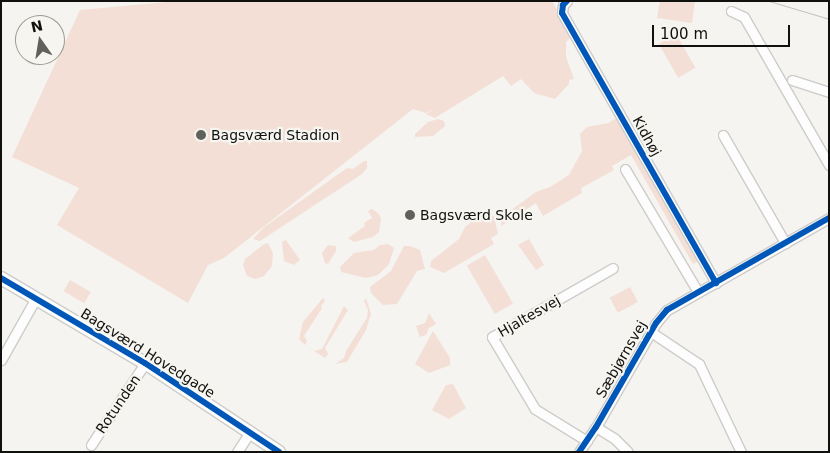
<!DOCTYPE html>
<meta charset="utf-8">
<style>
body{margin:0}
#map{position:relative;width:830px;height:453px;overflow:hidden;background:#f5f4f0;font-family:"DejaVu Sans",sans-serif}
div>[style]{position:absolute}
.green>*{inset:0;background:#f4dfd6;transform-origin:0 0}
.roads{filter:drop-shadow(1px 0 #cdccc9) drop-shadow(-1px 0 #cdccc9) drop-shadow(0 1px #cdccc9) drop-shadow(0 -1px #cdccc9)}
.street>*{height:9px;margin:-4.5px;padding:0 4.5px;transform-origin:4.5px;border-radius:4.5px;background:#fefdfd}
.secondary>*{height:12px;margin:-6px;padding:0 6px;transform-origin:6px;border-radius:6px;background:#fefdfd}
.tram>*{height:1px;margin:-0.5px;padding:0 0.5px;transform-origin:0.5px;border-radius:0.5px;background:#c2c2c0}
.cycleway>*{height:6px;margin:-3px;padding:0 3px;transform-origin:3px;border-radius:3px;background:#0057b8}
.dots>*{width:14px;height:14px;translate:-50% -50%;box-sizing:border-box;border:2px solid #f6f5ef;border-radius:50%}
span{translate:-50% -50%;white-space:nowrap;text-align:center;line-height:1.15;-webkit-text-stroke:4.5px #f6f5ef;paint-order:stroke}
.poi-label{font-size:14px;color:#10100e}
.left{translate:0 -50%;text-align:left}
.street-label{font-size:14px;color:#10100e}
.frame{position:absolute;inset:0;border:2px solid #10100e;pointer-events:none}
.north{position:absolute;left:15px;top:15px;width:50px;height:50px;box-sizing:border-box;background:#f6f5ef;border:1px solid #9a9995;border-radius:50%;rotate:347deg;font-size:14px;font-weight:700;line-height:20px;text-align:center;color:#10100e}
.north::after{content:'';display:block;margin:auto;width:18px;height:22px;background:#60605d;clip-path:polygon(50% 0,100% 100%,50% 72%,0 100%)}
.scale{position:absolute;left:652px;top:25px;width:138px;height:22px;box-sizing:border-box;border:2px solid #10100e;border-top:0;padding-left:6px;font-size:15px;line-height:18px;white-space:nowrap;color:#10100e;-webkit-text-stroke:4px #f6f5ef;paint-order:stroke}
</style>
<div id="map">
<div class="green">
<div style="clip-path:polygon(178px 1px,552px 1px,572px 36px,566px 42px,566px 57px,574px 79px,569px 80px,569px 84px,555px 99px,534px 93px,521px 79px,511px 86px,503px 76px,435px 118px,426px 114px,435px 108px,426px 113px,413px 109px,224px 258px,208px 265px,188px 303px,57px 225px,79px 188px,12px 157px,80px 10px)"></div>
<div style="clip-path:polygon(660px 1px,695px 1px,692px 23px,657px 18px)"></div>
<div style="left:676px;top:34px;width:39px;height:20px;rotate:60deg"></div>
<div style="clip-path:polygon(617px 118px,699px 261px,693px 264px,631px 155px,612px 166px,614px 170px,581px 188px,582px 193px,543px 216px,536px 203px,501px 226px,502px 217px,536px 192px,550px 187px,569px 175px,582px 151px,580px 134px,587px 127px,608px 123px)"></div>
<div style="clip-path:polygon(438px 119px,444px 121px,445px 126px,433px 136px,415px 137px,415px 134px,428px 122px)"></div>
<div style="clip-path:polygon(364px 161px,367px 161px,367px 168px,362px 174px,260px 241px,253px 239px,263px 228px,347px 168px,353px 169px)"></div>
<div style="clip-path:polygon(372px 209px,379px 214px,381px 219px,379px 232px,373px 237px,354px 242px,348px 238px,365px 226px,364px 223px,372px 218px,368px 211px)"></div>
<div style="clip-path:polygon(482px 214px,494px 216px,498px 234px,491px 238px,494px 244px,444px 273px,430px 267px,431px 261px,459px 239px,465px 227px)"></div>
<div style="clip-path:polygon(529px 239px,544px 265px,536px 270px,518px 245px)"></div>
<div style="clip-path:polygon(286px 240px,300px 260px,294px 265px,284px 261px,282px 242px)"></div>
<div style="clip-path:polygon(268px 243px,273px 253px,272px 266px,264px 276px,255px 279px,247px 276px,243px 265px,245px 259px,264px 244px)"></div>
<div style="clip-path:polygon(388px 244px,394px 248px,389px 264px,378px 275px,366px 278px,341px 272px,340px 267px,354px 253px,374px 250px,380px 245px)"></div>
<div style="clip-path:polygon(328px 245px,336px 246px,336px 251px,328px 264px,325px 263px,322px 253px)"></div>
<div style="clip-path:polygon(404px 246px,410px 246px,420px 250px,425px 269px,417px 271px,397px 304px,383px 305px,371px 293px,370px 287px,391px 271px)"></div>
<div style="left:485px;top:255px;width:56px;height:21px;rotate:60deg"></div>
<div style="left:70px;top:280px;width:24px;height:13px;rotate:30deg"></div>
<div style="left:630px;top:287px;width:17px;height:23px;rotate:62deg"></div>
<div style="clip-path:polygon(323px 298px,325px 301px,321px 306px,322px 308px,304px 336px,307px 341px,305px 345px,299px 339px,303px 322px)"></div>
<div style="clip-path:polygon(366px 298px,371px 314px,366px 330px,347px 362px,335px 364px,344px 358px,346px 351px,367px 318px,368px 310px,364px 301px)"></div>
<div style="clip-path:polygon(344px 306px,348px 310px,325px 348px,328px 354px,325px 358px,314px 351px,322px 349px)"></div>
<div style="clip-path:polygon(429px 313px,436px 324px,429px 328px,426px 335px,420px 337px,416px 326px,425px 323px)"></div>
<div style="clip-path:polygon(433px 331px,450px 358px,450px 365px,429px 373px,415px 364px)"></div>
<div style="clip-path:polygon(453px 384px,466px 408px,449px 419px,432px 410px,446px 385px)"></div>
</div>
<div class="roads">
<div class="street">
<div style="left:567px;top:1px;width:6px;rotate:135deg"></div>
<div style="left:563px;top:5px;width:8px;rotate:97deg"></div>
<div style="left:562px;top:13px;width:311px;rotate:60.3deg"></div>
<div style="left:731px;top:11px;width:14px;rotate:25deg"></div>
<div style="left:744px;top:17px;width:171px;rotate:60.1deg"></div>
<div style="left:792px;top:80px;width:39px;rotate:18deg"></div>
<div style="left:723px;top:135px;width:125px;rotate:60.1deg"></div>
<div style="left:625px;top:169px;width:143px;rotate:59.3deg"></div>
<div style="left:651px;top:332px;width:58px;rotate:33.7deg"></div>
<div style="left:699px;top:364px;width:98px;rotate:64.5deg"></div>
<div style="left:1px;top:360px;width:71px;rotate:-60.6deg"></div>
<div style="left:596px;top:427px;width:22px;rotate:32deg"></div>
<div style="left:615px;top:439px;width:18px;rotate:45deg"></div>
<div style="left:587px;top:441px;width:61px;rotate:-148.4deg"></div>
<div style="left:535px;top:409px;width:84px;rotate:-120.8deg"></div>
<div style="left:492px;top:337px;width:139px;rotate:-29.7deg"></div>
<div style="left:91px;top:445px;width:98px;rotate:-56.6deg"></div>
<div style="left:237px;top:452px;width:24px;rotate:-57deg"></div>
<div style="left:579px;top:452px;width:30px;rotate:-56deg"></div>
<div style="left:596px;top:427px;width:120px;rotate:-60deg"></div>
<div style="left:656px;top:323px;width:17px;rotate:-50deg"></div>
<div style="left:667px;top:310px;width:186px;rotate:-29.6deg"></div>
</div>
<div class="secondary">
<div style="left:1px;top:278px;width:167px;rotate:30.6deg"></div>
<div style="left:145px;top:363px;width:161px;rotate:33.6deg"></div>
</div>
</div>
<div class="tram">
<div style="left:769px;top:1px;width:63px;rotate:16.7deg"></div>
</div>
<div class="cycleway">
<div style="left:567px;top:1px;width:6px;rotate:135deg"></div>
<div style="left:563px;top:5px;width:8px;rotate:97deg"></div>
<div style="left:562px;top:13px;width:311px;rotate:60.3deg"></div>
<div style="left:1px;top:278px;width:167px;rotate:30.6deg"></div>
<div style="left:145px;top:363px;width:161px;rotate:33.6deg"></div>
<div style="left:579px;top:452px;width:30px;rotate:-56deg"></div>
<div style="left:596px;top:427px;width:120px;rotate:-60deg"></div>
<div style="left:656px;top:323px;width:17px;rotate:-50deg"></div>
<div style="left:667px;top:310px;width:186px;rotate:-29.6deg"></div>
</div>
<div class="dots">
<div style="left:201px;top:135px;background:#60605d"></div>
<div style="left:410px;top:215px;background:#60605d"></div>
</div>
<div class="poi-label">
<span class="left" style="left:211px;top:135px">Bagsværd Stadion</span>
<span class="left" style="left:420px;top:215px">Bagsværd Skole</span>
</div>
<div class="street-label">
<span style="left:647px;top:136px;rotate:61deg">Kidhøj</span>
<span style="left:529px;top:316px;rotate:-30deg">Hjaltesvej</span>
<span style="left:148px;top:353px;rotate:32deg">Bagsværd Hovedgade</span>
<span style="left:621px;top:359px;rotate:-60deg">Sæbjørnsvej</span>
<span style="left:118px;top:404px;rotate:-56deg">Rotunden</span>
</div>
<div class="frame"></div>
<div class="north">N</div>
<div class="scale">100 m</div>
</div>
